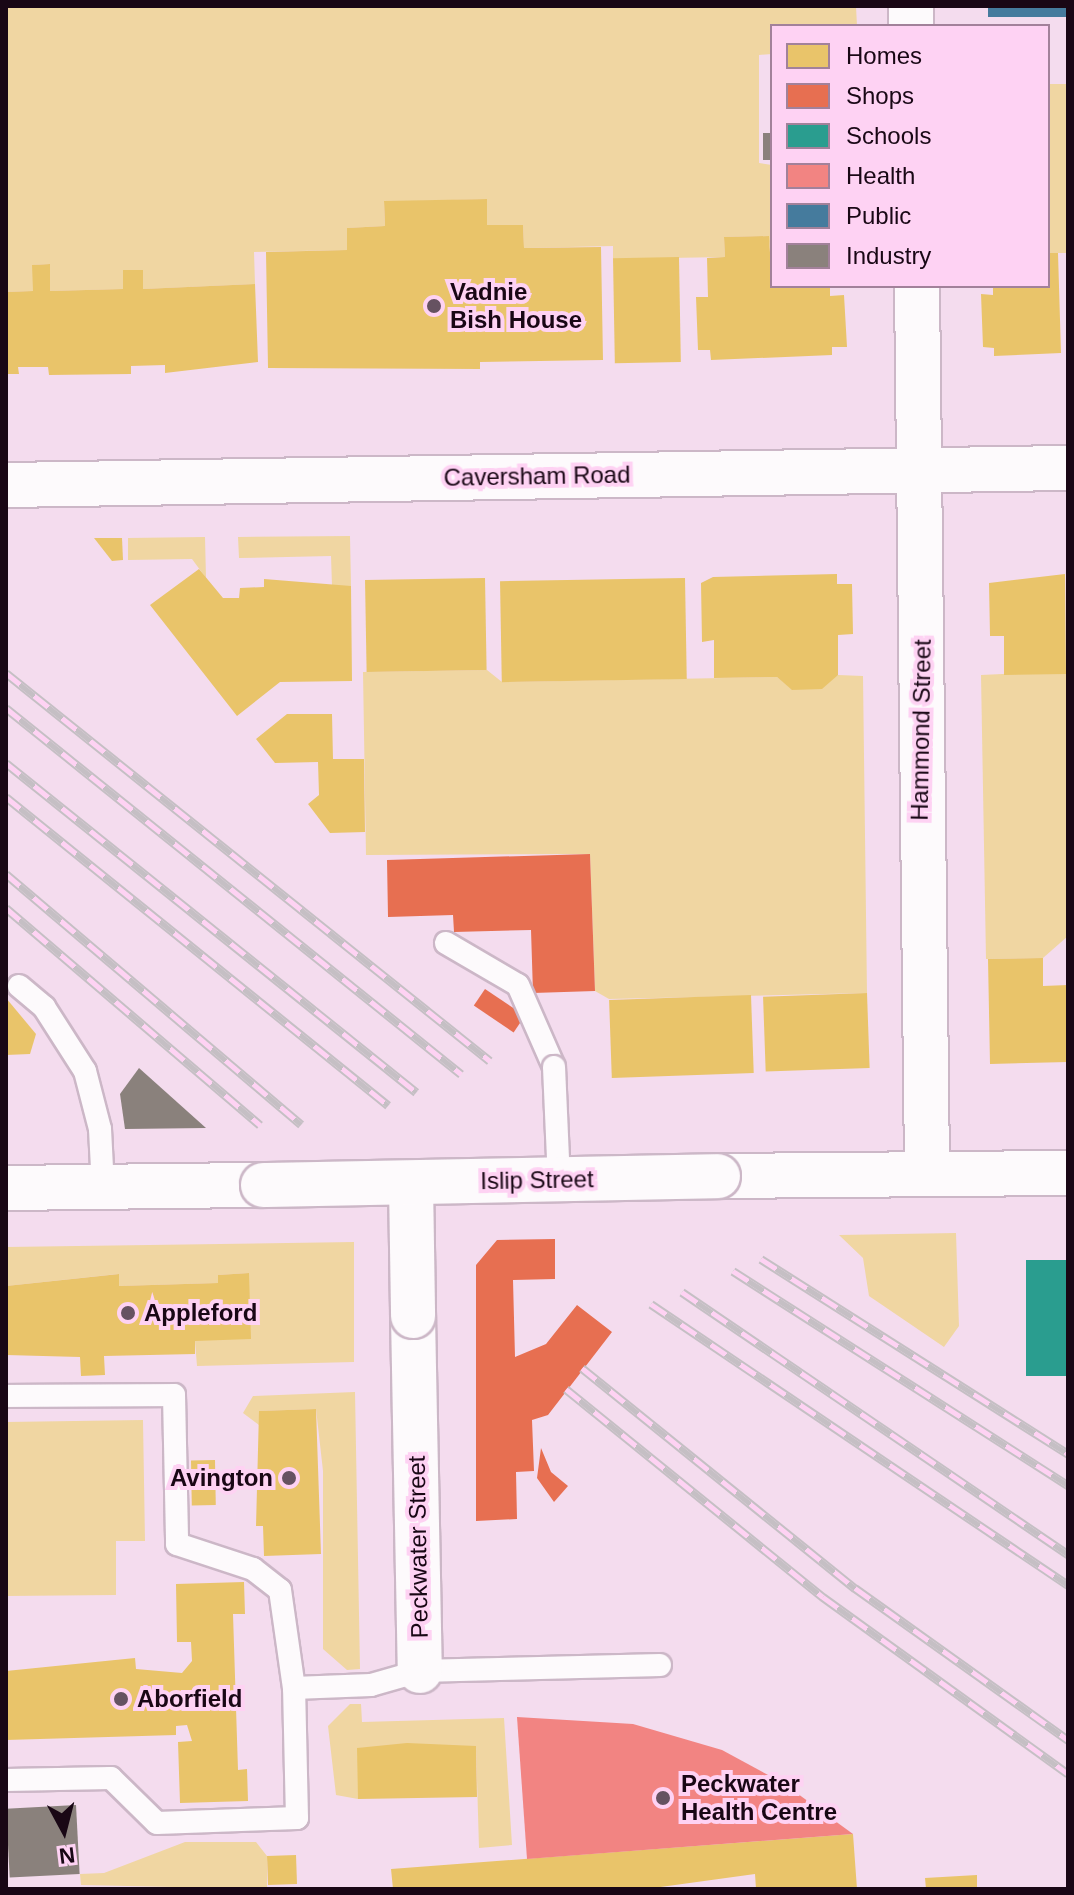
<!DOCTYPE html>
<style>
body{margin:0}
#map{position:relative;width:1074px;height:1895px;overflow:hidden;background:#f4dcee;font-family:Helvetica,sans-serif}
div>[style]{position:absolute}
.green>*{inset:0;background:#f0d6a2;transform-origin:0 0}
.homes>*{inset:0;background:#e9c46a;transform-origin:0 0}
.shops>*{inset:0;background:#e76f51;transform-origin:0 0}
.schools>*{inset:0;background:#2a9d8f;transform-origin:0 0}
.health>*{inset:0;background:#f28482}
.public>*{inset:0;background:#457b9d;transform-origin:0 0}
.industry>*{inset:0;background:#8a817c;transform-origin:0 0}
.roads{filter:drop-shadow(2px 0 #ccb7c7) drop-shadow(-2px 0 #ccb7c7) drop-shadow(0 2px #ccb7c7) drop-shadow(0 -2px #ccb7c7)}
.service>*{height:22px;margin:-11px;padding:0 11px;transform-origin:11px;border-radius:11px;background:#fdfafc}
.minor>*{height:44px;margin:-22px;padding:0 22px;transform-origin:22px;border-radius:22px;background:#fdfafc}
.rail>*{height:9px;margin-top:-4.5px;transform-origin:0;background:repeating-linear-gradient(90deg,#fed2f3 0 18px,#c5bfc4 0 36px);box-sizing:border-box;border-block:2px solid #c5bfc4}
.bridges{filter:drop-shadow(2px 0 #ccb7c7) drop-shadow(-2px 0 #ccb7c7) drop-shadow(0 2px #ccb7c7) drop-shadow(0 -2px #ccb7c7)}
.service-bridge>*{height:22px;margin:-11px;padding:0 11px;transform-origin:11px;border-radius:11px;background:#fdfafc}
.minor-bridge>*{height:44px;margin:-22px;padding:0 22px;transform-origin:22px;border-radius:22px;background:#fdfafc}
.dots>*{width:22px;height:22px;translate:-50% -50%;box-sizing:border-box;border:4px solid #fed2f3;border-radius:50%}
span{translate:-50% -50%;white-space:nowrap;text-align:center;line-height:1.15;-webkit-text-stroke:8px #fed2f3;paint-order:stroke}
.poi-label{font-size:24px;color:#190715;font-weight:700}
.left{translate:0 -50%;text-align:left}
.right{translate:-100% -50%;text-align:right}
.street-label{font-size:24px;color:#190715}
.frame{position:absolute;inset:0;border:8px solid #190715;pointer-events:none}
.legend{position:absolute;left:770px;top:24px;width:280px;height:264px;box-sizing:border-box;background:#fed2f3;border:2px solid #a2819a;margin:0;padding:10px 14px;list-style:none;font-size:24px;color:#190715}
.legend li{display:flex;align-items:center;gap:16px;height:40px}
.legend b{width:40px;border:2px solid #a2819a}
.north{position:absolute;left:24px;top:1791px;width:80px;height:80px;-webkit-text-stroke:6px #fed2f3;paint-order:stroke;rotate:173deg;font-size:22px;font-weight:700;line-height:32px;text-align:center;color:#190715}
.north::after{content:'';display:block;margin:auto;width:28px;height:36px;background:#190715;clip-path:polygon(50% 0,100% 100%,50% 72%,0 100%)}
</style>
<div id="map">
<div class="green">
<div style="clip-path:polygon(6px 6px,856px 6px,857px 26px,772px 26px,772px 54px,759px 55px,759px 163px,772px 165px,772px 258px,768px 236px,724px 237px,725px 257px,613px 259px,613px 246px,524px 248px,523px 225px,487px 225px,486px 199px,384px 202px,385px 226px,347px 228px,347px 250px,254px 252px,255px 284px,143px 289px,143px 270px,124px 270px,123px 289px,50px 291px,49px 264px,33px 265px,33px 291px,6px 292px)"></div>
<div style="left:1048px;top:84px;width:20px;height:169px"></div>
<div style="clip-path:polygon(350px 536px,351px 586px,332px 586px,331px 556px,239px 558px,238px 537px)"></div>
<div style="clip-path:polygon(205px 537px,206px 578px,192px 559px,128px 560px,128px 538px)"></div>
<div style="clip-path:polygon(487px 670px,502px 682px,777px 677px,793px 690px,838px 675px,863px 676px,867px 993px,609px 999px,595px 991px,590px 854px,366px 855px,363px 672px)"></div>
<div style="clip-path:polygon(1068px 671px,1068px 936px,1043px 958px,986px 959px,981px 675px)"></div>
<div style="clip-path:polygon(956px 1233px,959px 1326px,944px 1347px,869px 1296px,863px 1258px,839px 1235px)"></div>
<div style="clip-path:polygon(354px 1242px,354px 1362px,197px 1366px,195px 1341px,249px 1273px,218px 1275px,218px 1283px,119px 1286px,118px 1274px,6px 1286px,6px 1247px)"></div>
<div style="clip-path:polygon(355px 1392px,360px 1669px,347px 1670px,323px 1649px,323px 1471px,316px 1409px,259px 1411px,259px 1425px,243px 1413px,253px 1396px)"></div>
<div style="clip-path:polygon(143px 1420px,145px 1541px,116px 1541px,116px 1595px,6px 1596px,6px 1422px)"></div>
<div style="clip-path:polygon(350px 1704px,361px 1704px,362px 1722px,504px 1718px,512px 1845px,479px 1848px,476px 1746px,358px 1748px,358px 1799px,336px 1795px,328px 1726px)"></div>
<div style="clip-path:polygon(185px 1842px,256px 1842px,267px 1856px,267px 1889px,81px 1885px,80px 1874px,104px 1873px)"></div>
</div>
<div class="homes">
<div style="clip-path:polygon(487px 199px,487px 225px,523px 225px,524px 248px,601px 247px,603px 360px,480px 362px,480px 369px,268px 368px,266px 252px,347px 250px,347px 228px,385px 226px,384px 201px)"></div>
<div style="clip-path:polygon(769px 236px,772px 286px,830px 286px,830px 296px,844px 295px,847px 347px,832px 347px,832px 355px,711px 360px,710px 350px,698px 350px,696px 297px,708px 297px,707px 258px,725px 257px,724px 237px)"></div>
<div style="clip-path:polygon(1048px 253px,1058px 253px,1061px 353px,994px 356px,994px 348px,983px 347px,981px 294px,993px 295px,993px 286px,1048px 286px)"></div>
<div style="left:679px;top:257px;width:105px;height:66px;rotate:89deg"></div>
<div style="clip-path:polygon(50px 264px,50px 291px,123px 289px,123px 270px,143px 270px,143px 289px,255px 284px,258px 362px,165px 373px,165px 365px,131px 366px,131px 374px,49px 375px,48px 367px,18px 367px,19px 374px,6px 374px,6px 292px,33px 291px,32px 265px)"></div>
<div style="clip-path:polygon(94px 538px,122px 538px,123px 560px,112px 561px)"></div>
<div style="clip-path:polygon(199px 569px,223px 598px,239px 598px,240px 588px,264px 587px,264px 579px,351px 586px,352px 681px,280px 682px,237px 716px,150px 605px)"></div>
<div style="clip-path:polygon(837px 574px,837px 584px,852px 584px,853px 634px,838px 635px,838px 675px,822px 689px,792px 690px,777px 677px,714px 678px,714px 640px,702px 642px,701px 583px,713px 577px)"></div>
<div style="clip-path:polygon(1065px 574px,1066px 674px,1004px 675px,1004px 636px,990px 636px,989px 583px)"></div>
<div style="left:485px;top:578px;width:92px;height:120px;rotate:89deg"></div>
<div style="left:685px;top:578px;width:101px;height:185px;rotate:89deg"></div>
<div style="clip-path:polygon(287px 714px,332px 714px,333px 759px,364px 759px,365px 832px,330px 833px,308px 804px,319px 795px,318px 762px,275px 763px,256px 739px)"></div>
<div style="clip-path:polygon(1043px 958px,1043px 986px,1068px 985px,1068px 1062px,990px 1064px,988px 959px)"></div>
<div style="left:867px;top:993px;width:75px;height:104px;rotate:88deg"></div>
<div style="left:751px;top:995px;width:78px;height:142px;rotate:88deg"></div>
<div style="clip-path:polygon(6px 998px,36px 1034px,30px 1054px,6px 1055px)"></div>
<div style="clip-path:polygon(249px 1273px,251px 1339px,195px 1341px,195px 1354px,104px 1356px,105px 1375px,81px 1376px,80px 1357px,6px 1355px,6px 1286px,119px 1274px,119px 1286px,218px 1283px,218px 1275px)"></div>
<div style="clip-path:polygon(316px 1409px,321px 1554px,264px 1556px,263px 1526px,256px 1526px,259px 1411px)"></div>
<div style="left:215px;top:1460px;width:45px;height:24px;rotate:89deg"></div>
<div style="clip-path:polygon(244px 1582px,245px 1614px,233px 1614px,238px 1770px,247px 1769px,248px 1801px,180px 1803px,178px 1742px,192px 1741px,187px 1725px,176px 1726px,176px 1735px,6px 1740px,6px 1671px,135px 1658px,136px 1669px,182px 1673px,192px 1661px,191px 1642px,177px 1642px,176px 1584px)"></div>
<div style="clip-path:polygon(407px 1743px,476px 1746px,477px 1797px,358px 1799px,357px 1748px)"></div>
<div style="clip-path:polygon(853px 1834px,857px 1889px,756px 1889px,755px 1874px,646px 1889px,393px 1889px,391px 1869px)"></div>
<div style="left:296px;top:1855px;width:29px;height:29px;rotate:88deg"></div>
<div style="clip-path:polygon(977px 1875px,977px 1889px,926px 1889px,925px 1878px)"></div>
</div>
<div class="shops">
<div style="clip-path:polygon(590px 854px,595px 991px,533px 993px,531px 930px,454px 932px,453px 915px,388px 917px,387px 860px)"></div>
<div style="left:485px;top:989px;width:48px;height:20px;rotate:34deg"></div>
<div style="clip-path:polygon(555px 1239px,555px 1279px,513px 1280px,515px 1357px,546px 1344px,577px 1305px,612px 1332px,548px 1415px,532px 1420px,534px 1471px,516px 1472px,517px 1519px,476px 1521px,476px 1265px,497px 1240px)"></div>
<div style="clip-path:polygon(541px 1448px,551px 1472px,568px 1486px,554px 1502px,537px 1478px)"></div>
</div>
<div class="schools">
<div style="left:1026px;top:1260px;width:42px;height:116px"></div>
</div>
<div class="health">
<div style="clip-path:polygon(517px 1717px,633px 1724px,722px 1750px,783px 1783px,853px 1834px,527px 1859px)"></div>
</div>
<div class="public">
<div style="left:988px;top:6px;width:80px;height:11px"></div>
</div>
<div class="industry">
<div style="left:763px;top:133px;width:9px;height:27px"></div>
<div style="clip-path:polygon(139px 1068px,206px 1128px,125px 1129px,120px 1094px)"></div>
<div style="left:76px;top:1805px;width:69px;height:70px;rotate:87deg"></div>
</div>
<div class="roads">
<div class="service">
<div style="left:446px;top:943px;width:83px;rotate:30.3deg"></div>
<div style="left:518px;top:985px;width:90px;rotate:66.3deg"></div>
<div style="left:19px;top:986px;width:33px;rotate:40deg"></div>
<div style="left:44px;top:1007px;width:76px;rotate:57.4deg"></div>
<div style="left:85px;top:1071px;width:60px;rotate:75.5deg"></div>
<div style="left:100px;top:1129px;width:59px;rotate:87.1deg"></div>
<div style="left:6px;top:1396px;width:168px;rotate:-0.3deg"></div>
<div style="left:174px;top:1395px;width:149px;rotate:88.8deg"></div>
<div style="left:177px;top:1544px;width:80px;rotate:18.2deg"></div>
<div style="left:253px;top:1569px;width:34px;rotate:38deg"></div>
<div style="left:280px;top:1590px;width:99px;rotate:81.9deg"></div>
<div style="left:6px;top:1780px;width:105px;rotate:-1.1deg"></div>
<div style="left:111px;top:1778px;width:64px;rotate:44.4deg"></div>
<div style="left:157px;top:1823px;width:140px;rotate:-2deg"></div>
<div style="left:297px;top:1818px;width:130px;rotate:-91.3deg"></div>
<div style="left:294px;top:1688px;width:77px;rotate:-2.2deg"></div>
<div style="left:371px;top:1685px;width:51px;rotate:-15.9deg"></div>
<div style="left:420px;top:1671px;width:240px;rotate:-1.4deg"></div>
</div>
<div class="minor">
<div style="left:911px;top:6px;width:20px;rotate:90deg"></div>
<div style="left:917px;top:286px;width:887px;rotate:89.35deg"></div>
<div style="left:6px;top:485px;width:1062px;rotate:-0.92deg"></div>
<div style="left:718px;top:1176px;width:350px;rotate:-0.5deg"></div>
<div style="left:6px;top:1188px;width:257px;rotate:-0.7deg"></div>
<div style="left:413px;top:1316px;width:355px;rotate:88.9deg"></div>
</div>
</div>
<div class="rail">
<div style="left:6px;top:673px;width:620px;rotate:38.72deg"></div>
<div style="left:6px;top:708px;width:584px;rotate:38.81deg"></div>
<div style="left:6px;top:763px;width:526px;rotate:38.74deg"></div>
<div style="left:6px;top:797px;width:491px;rotate:38.9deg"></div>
<div style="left:6px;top:874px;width:387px;rotate:40.3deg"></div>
<div style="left:6px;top:908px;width:334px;rotate:40.5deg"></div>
<div style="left:761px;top:1259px;width:364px;rotate:32.4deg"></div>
<div style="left:733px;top:1271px;width:398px;rotate:32.6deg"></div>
<div style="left:682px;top:1292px;width:467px;rotate:34.2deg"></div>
<div style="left:651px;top:1304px;width:503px;rotate:33.97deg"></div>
<div style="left:582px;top:1368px;width:351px;rotate:38.9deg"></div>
<div style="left:855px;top:1588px;width:262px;rotate:35.5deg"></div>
<div style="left:566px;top:1389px;width:331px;rotate:39deg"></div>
<div style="left:823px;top:1597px;width:302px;rotate:35.8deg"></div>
</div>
<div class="bridges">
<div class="service-bridge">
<div style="left:554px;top:1067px;width:113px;rotate:87.5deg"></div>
</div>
<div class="minor-bridge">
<div style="left:411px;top:1183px;width:133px;rotate:89.1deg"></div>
<div style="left:263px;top:1185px;width:455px;rotate:-1.1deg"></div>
</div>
</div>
<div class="dots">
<div style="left:434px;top:306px;background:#665261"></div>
<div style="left:128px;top:1313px;background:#665261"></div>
<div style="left:289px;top:1478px;background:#665261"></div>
<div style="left:121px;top:1699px;background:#665261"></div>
<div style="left:663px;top:1798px;background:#665261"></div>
</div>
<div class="poi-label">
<span class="left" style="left:450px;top:306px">Vadnie<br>Bish House</span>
<span class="left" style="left:144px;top:1313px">Appleford</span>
<span class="right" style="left:273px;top:1478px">Avington</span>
<span class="left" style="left:137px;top:1699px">Aborfield</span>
<span class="left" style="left:681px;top:1798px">Peckwater<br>Health Centre</span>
</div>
<div class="street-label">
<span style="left:537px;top:476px;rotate:-1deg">Caversham Road</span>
<span style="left:921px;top:730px;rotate:-89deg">Hammond Street</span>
<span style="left:537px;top:1180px;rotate:-1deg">Islip Street</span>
<span style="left:418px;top:1547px;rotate:-91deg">Peckwater Street</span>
</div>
<div class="frame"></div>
<ul class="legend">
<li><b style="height:22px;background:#e9c46a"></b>Homes</li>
<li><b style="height:22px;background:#e76f51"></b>Shops</li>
<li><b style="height:22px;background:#2a9d8f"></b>Schools</li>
<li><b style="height:22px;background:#f28482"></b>Health</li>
<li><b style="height:22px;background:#457b9d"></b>Public</li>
<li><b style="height:22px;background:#8a817c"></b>Industry</li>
</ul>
<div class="north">N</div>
</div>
